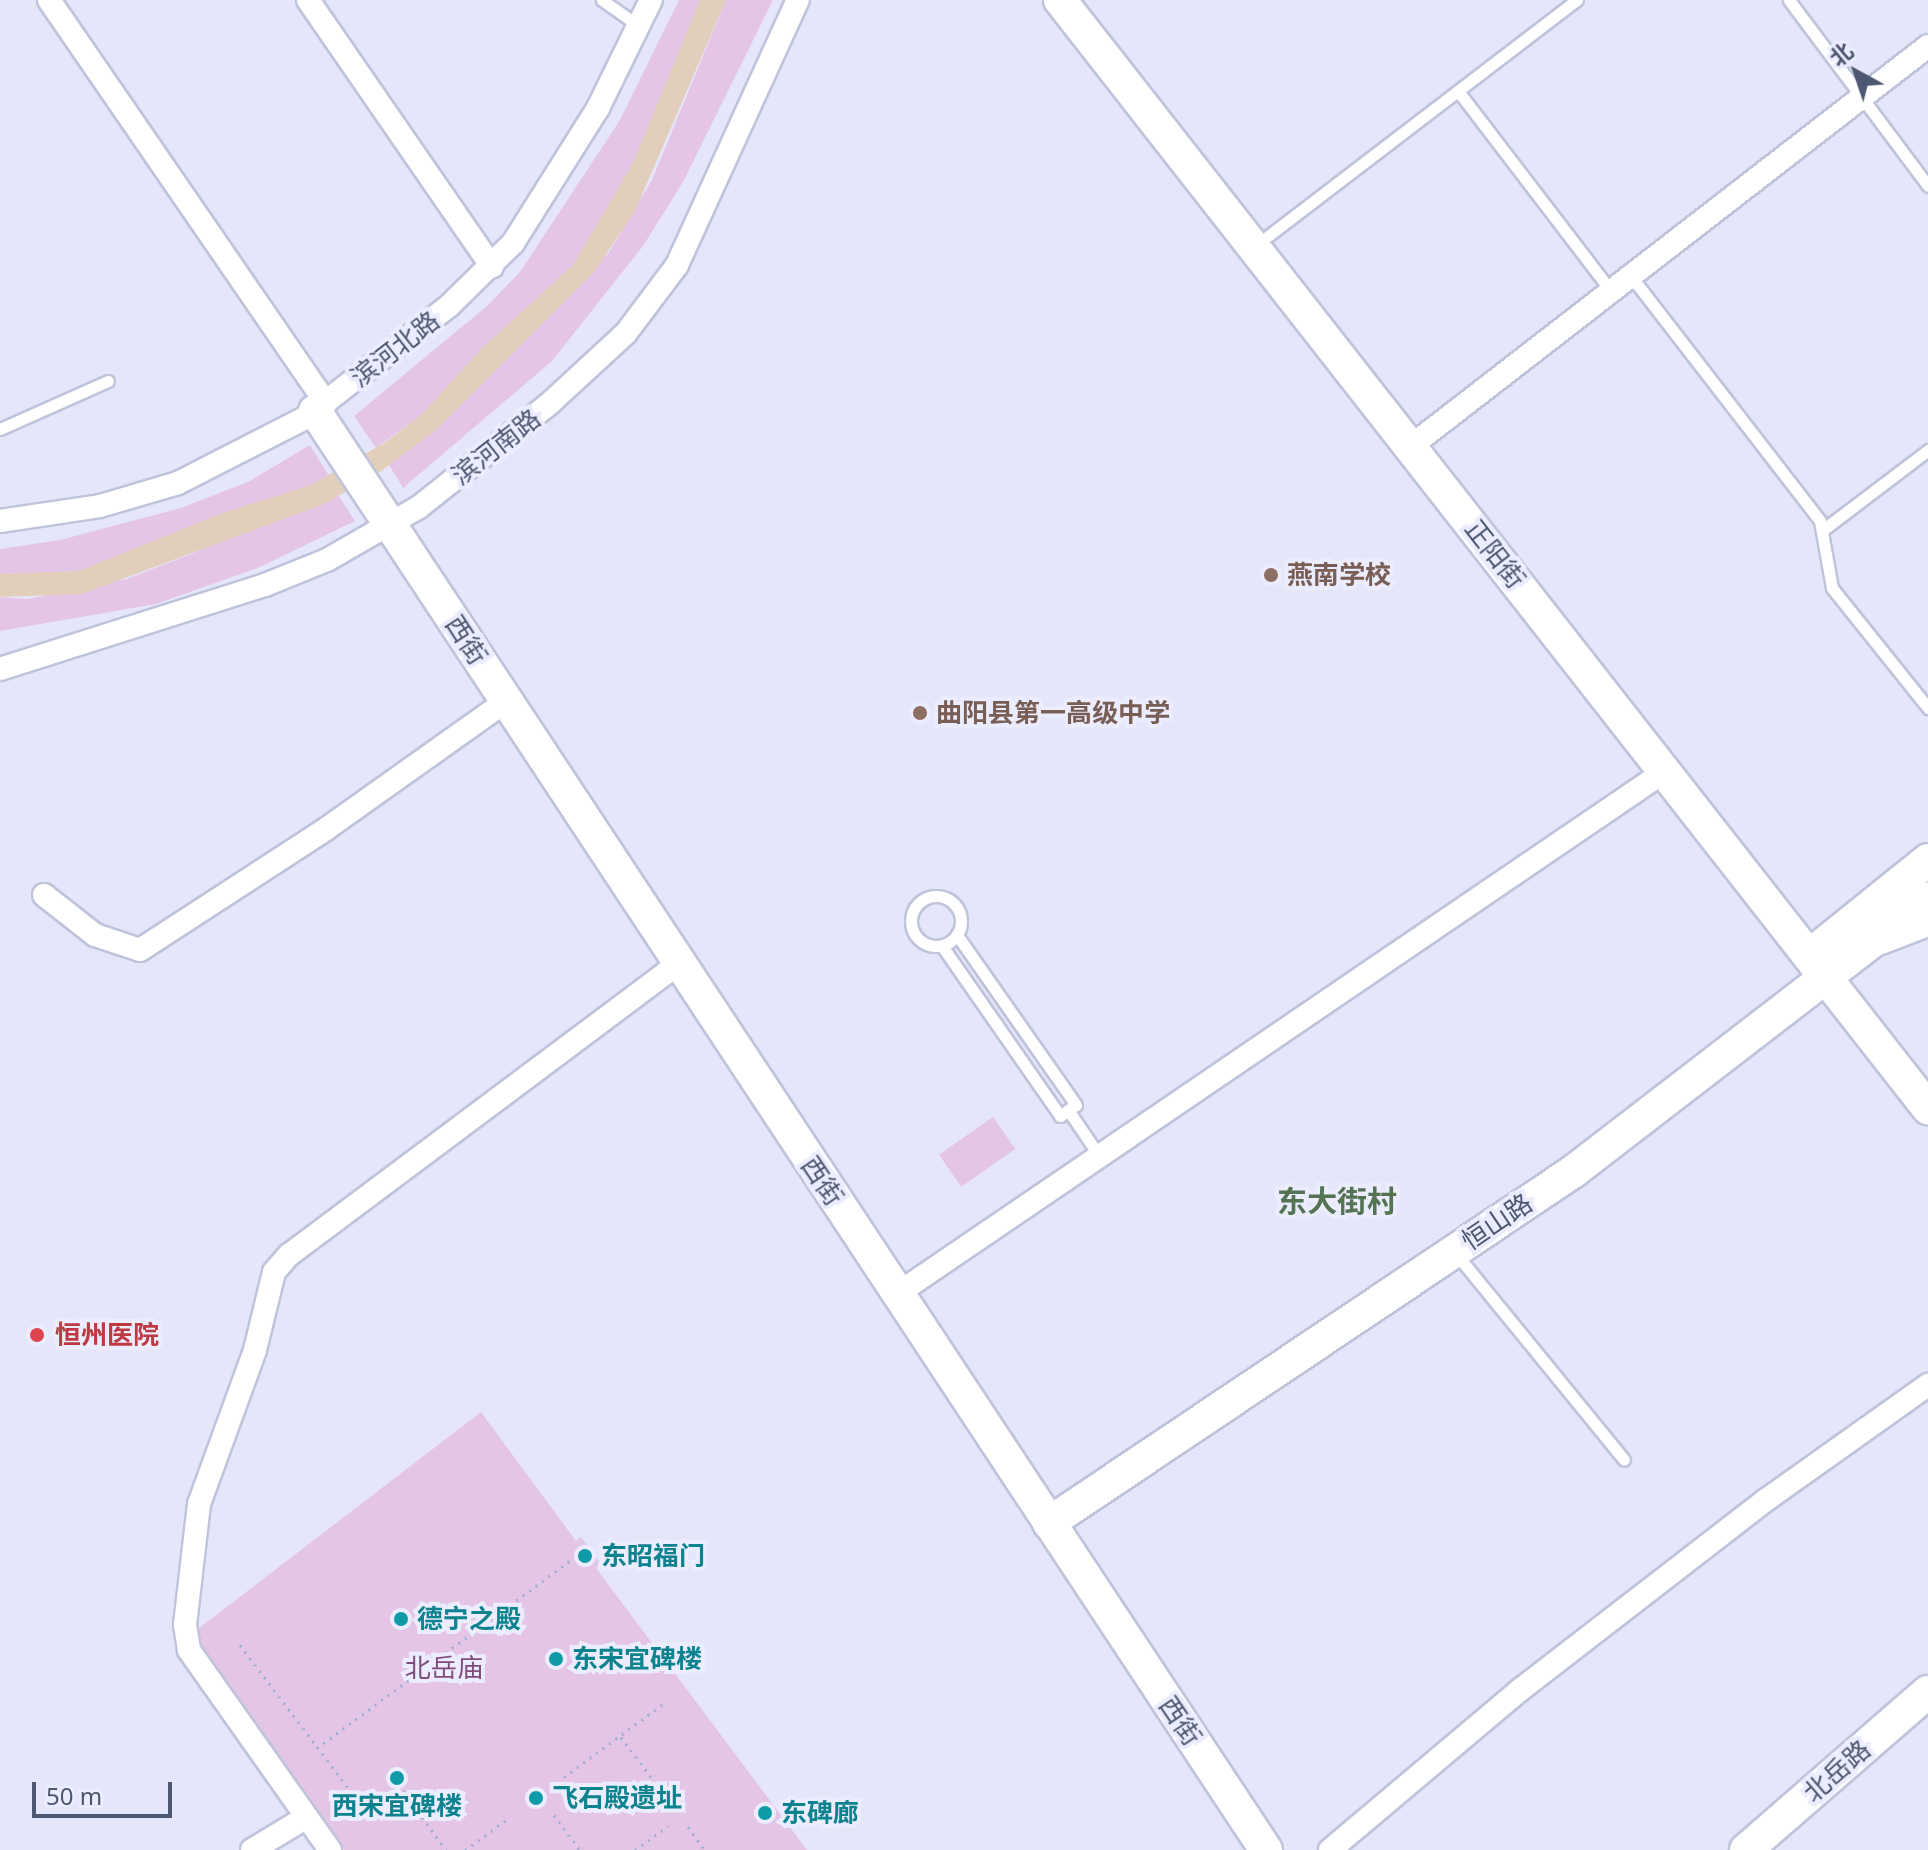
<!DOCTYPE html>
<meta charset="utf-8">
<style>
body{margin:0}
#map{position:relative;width:1928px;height:1850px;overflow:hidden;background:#e5e6fa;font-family:"Noto Sans","Noto Sans SC",sans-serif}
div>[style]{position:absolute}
.green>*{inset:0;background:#e5c5e6;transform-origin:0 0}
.water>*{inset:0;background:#e2cfbb}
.path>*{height:3px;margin-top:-1.5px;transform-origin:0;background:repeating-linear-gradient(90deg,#a3afd2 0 2px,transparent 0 8px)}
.roads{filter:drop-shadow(2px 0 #bfc4db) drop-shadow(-2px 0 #bfc4db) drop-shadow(0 2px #bfc4db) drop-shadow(0 -2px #bfc4db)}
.lane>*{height:11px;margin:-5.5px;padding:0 5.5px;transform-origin:5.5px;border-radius:5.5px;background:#fff}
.lane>.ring{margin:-5.5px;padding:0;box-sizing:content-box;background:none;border:11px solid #fff;border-radius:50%}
.street>*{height:22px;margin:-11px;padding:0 11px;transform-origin:11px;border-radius:11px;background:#fff}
.secondary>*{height:32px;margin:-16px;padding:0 16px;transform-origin:16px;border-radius:16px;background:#fff}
.dots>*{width:22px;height:22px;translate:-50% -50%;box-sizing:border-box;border:4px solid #ebecfd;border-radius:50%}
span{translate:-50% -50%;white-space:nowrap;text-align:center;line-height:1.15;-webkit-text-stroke:8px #ebecfd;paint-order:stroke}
.street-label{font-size:26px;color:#4d5771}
.education-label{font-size:26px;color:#785e54;font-weight:700}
.left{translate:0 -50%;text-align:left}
.health-label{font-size:26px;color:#be3a42;font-weight:700}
.culture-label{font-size:26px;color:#0d838f;font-weight:700}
.park-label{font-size:26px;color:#814c7d}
.quarter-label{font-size:30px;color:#537353;font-weight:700}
.north{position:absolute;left:1816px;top:32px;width:80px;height:80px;-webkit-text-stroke:6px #ebecfd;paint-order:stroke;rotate:320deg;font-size:22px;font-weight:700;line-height:32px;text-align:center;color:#4d5771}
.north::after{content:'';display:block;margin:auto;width:28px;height:36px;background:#4d5771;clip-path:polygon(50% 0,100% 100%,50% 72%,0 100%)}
.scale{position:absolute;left:32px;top:1782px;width:140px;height:36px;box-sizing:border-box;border:4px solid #4d5771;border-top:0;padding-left:10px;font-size:24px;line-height:28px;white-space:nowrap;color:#4d5771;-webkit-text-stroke:6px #ebecfd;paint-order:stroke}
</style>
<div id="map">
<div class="green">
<div style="clip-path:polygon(679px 0,700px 0,633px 163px,573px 265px,480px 350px,423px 413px,376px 448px,354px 416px,486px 307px,520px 272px,620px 120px)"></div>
<div style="clip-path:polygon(726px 0,773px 0,683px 182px,643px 246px,552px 361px,403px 488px,389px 465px,437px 428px,609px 252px,652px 180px)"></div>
<div style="clip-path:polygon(310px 445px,329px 476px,311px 485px,79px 571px,0 574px,0 549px,60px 540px,181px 508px,250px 481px)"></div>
<div style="clip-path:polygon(339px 496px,355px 521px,260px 567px,156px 604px,0 631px,0 597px,27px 599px,127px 579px)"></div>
<div style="left:993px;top:1117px;width:39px;height:66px;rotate:55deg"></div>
<div style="clip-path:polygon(481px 1412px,576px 1541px,581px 1537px,601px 1564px,596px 1568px,807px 1850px,344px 1850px,331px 1833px,190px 1635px)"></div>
</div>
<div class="water">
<div style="clip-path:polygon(700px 0,726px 0,635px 211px,594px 272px,437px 429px,380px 472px,324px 504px,82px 594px,0 597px,0 574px,79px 571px,220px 514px,311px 485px,384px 443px,423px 413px,480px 350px,573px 265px,633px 163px)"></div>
</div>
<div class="path">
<div style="left:240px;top:1645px;width:184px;rotate:52.9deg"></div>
<div style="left:351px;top:1792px;width:31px;rotate:143deg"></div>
<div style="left:621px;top:1737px;width:80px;rotate:53.1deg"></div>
<div style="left:317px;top:1748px;width:315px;rotate:-36.5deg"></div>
<div style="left:564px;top:1777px;width:128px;rotate:-36.4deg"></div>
<div style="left:403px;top:1791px;width:73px;rotate:53.9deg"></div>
<div style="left:554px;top:1815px;width:44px;rotate:53.4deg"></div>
<div style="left:688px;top:1827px;width:29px;rotate:54deg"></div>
<div style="left:465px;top:1850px;width:54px;rotate:-36deg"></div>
<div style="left:635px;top:1850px;width:41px;rotate:-36deg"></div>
</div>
<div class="roads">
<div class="lane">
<div style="left:602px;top:0;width:45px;rotate:35.1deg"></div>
<div style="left:1789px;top:0;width:232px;rotate:53.2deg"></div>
<div style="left:1458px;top:91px;width:252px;rotate:52.6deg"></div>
<div style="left:1268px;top:236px;width:389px;rotate:-37.4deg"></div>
<div style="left:1630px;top:275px;width:311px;rotate:52.3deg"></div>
<div style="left:1820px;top:521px;width:68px;rotate:79.8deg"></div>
<div style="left:1832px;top:588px;width:154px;rotate:51.3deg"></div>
<div style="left:0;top:429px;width:118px;rotate:-24deg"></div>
<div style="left:1824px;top:529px;width:131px;rotate:-37.2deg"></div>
<div class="ring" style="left:911px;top:896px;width:39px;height:39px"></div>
<div style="left:942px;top:946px;width:207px;rotate:55.2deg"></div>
<div style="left:1060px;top:1116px;width:19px;rotate:-35deg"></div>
<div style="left:1076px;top:1105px;width:208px;rotate:-125deg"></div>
<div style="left:1068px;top:1110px;width:57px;rotate:55.8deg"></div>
<div style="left:1457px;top:1255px;width:264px;rotate:50.8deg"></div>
</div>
<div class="street">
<div style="left:49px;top:0;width:489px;rotate:55.5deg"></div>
<div style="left:308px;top:0;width:324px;rotate:55.4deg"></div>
<div style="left:1424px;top:436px;width:637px;rotate:-37.73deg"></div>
<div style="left:0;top:521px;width:101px;rotate:-8.5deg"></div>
<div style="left:100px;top:506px;width:81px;rotate:-16.4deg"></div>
<div style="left:178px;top:483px;width:143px;rotate:-27.1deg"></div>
<div style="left:305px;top:418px;width:182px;rotate:-37.9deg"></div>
<div style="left:449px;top:306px;width:90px;rotate:-44.5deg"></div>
<div style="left:513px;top:243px;width:160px;rotate:-57.8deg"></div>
<div style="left:598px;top:108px;width:120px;rotate:-63.9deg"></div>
<div style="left:0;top:669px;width:278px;rotate:-17.6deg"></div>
<div style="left:265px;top:585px;width:67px;rotate:-22deg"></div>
<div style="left:327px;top:560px;width:106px;rotate:-29.9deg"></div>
<div style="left:419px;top:507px;width:166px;rotate:-38.4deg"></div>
<div style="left:549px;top:404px;width:105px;rotate:-42.7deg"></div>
<div style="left:626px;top:333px;width:85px;rotate:-53.1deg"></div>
<div style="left:677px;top:265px;width:291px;rotate:-65.5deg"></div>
<div style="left:44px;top:895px;width:65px;rotate:38.1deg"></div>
<div style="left:95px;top:935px;width:47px;rotate:18.4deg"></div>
<div style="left:140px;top:950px;width:222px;rotate:-33deg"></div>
<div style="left:326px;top:829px;width:221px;rotate:-35.4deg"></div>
<div style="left:1881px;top:943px;width:50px;rotate:-21deg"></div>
<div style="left:897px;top:1294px;width:929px;rotate:-34.25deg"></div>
<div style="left:252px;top:1850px;width:62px;rotate:-31.1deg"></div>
<div style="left:330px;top:1850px;width:245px;rotate:-125.2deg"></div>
<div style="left:189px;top:1650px;width:25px;rotate:-99deg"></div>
<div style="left:185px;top:1625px;width:122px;rotate:-83.4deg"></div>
<div style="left:199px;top:1504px;width:164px;rotate:-70deg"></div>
<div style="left:255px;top:1350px;width:80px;rotate:-76.3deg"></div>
<div style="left:274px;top:1272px;width:23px;rotate:-49deg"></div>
<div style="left:289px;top:1255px;width:487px;rotate:-36.8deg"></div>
<div style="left:1330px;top:1850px;width:248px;rotate:-40.1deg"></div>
<div style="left:1520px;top:1690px;width:311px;rotate:-37.7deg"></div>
<div style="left:1766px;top:1500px;width:199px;rotate:-35.4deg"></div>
</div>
<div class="secondary">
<div style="left:1060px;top:0;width:1408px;rotate:51.93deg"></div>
<div style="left:315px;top:411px;width:1725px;rotate:56.54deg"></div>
<div style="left:1809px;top:956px;width:153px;rotate:-38.9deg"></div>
<div style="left:1049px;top:1523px;width:632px;rotate:-33.84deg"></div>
<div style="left:1574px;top:1171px;width:447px;rotate:-37.6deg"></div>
<div style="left:1746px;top:1850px;width:241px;rotate:-41deg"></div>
</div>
</div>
<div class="dots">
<div style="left:1271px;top:575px;background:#8d6e63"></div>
<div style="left:920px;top:713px;background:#8d6e63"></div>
<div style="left:37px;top:1335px;background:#e0444e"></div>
<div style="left:585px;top:1556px;background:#0f9aa8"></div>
<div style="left:401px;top:1619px;background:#0f9aa8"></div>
<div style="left:556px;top:1659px;background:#0f9aa8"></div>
<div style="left:397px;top:1778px;background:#0f9aa8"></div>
<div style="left:536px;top:1798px;background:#0f9aa8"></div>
<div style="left:765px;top:1813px;background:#0f9aa8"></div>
</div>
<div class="street-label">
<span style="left:395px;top:349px;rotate:-38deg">滨河北路</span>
<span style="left:496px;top:447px;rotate:-38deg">滨河南路</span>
<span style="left:1495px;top:554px;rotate:52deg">正阳街</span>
<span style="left:466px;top:640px;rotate:57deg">西街</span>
<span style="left:822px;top:1181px;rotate:56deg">西街</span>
<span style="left:1497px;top:1222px;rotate:-34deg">恒山路</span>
<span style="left:1180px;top:1721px;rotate:56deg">西街</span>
<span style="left:1837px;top:1771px;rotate:-41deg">北岳路</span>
</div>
<div class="education-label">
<span class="left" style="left:1287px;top:575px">燕南学校</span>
<span class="left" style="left:936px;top:713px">曲阳县第一高级中学</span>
</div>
<div class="health-label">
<span class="left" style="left:55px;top:1335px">恒州医院</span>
</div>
<div class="culture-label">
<span class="left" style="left:601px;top:1556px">东昭福门</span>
<span class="left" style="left:417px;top:1619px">德宁之殿</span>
<span class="left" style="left:572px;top:1659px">东宋宜碑楼</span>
<span class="left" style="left:552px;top:1798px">飞石殿遗址</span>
<span style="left:397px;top:1806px">西宋宜碑楼</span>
<span class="left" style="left:781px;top:1813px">东碑廊</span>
</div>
<div class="park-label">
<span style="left:444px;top:1668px">北岳庙</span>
</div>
<div class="quarter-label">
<span style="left:1337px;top:1201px">东大街村</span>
</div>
<div class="north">北</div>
<div class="scale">50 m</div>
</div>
